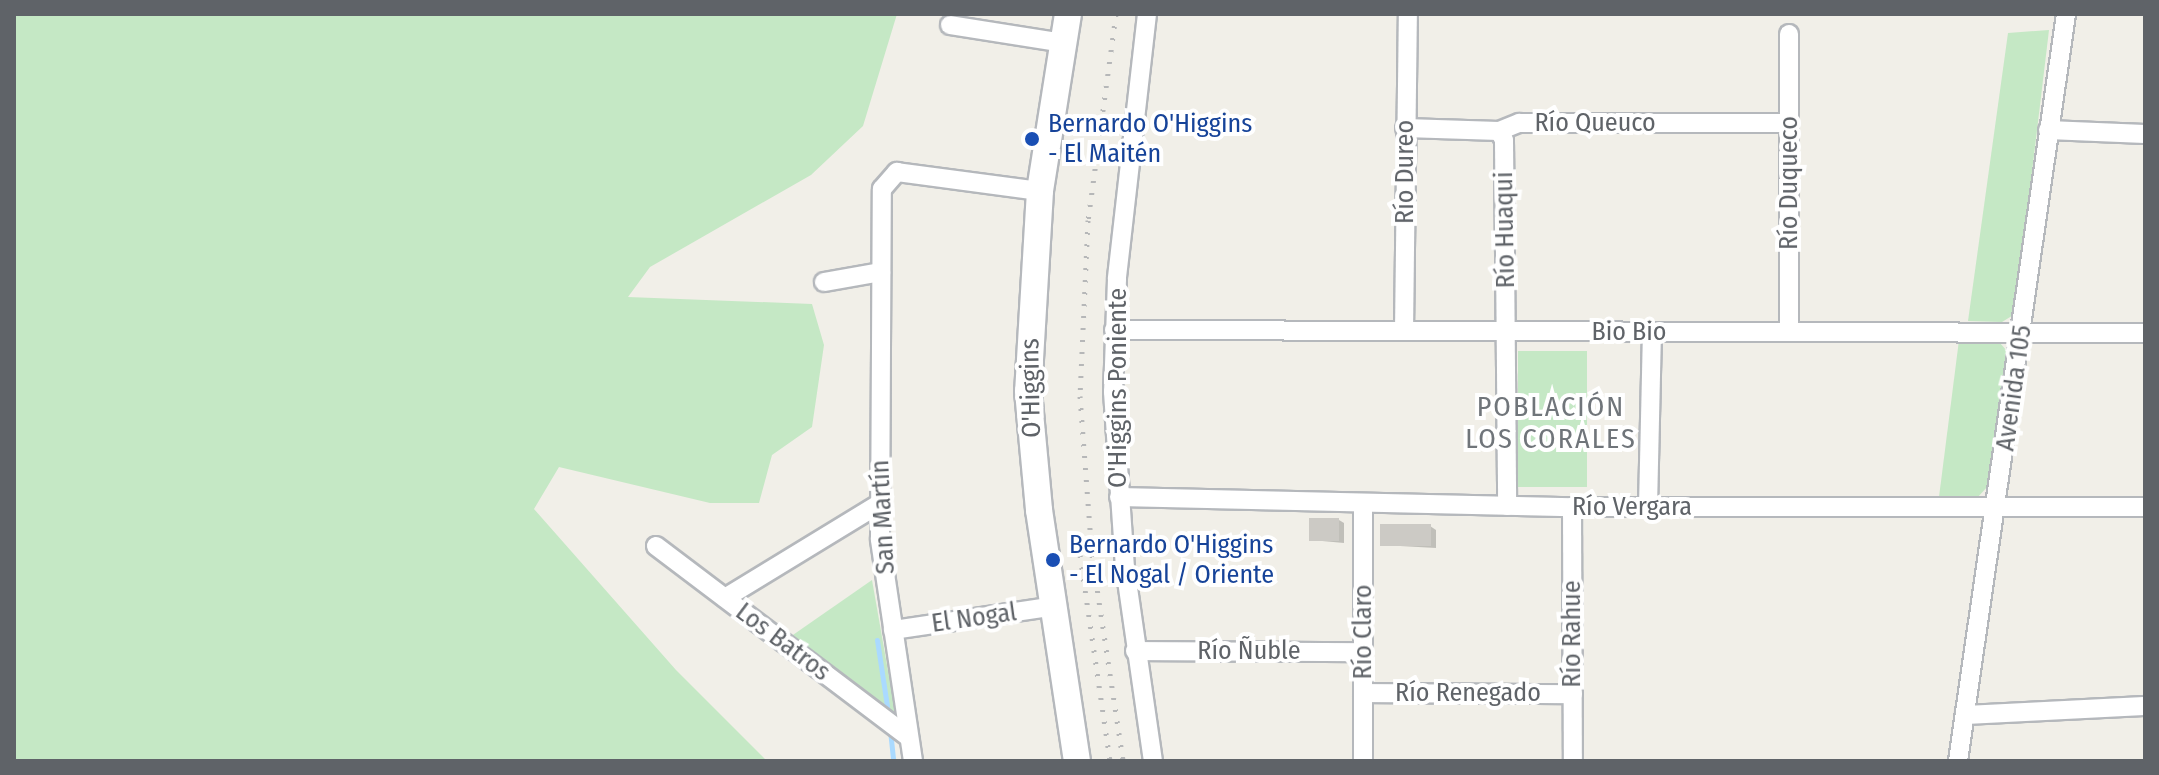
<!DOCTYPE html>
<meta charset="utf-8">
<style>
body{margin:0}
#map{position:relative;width:2159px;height:775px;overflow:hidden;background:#f1efe8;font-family:"Fira Sans Condensed",sans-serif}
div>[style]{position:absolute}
.green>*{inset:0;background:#c5e8c5;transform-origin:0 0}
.shadow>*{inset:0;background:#0003}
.stream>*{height:5px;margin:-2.5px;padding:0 2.5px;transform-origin:2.5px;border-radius:2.5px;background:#aadaff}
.building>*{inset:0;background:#cccac5;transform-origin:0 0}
.roads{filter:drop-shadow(2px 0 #b5b8bc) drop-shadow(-2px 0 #b5b8bc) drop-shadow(0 2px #b5b8bc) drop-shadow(0 -2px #b5b8bc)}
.street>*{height:18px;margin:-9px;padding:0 9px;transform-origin:9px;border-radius:9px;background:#fff}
.secondary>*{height:26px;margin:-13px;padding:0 13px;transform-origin:13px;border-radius:13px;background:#fff}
.rail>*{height:5px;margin-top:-2.5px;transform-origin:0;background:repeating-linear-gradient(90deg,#b6b7b8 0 2px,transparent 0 12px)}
.dots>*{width:22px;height:22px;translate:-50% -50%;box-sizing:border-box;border:4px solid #fff;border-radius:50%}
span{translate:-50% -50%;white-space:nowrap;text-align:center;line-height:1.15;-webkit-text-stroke:8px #fff;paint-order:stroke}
.street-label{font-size:26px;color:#5f6368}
.transit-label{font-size:26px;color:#164399}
.left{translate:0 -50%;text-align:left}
.neighbourhood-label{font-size:28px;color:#70757a;letter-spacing:2px}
.frame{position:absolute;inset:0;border:16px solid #5f6368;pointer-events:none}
</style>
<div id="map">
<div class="green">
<div style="clip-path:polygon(14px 14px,897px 14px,863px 126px,811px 175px,650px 267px,628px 297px,812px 304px,824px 345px,812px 427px,772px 455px,759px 503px,710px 503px,559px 467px,534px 509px,676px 670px,767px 761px,14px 761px)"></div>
<div style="clip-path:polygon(2049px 30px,2015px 314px,2002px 322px,1968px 321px,2008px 33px)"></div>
<div style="clip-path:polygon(1959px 340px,1999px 342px,2008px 352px,1988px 486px,1977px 498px,1939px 497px)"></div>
<div style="left:1518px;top:351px;width:69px;height:136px"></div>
<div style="clip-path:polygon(872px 580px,896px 716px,790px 637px)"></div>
</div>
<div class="shadow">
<div style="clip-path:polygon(1339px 520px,1344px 523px,1344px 543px,1311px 540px)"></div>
<div style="clip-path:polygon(1430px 526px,1436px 530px,1436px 548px,1382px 545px)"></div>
</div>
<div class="stream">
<div style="left:877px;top:640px;width:67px;rotate:81.4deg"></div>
<div style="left:890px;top:730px;width:31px;rotate:84deg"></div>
</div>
<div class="building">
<div style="left:1309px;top:518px;width:30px;height:23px"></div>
<div style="left:1431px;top:524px;width:22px;height:51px;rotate:90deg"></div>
</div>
<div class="roads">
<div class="street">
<div style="left:1147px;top:14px;width:267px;rotate:96.5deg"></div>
<div style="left:1117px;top:279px;width:113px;rotate:92deg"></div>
<div style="left:1113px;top:392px;width:175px;rotate:86.1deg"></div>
<div style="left:1125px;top:567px;width:196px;rotate:81.8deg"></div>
<div style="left:950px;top:25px;width:115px;rotate:9deg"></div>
<div style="left:1789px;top:34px;width:298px;rotate:90deg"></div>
<div style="left:1405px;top:128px;width:94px;rotate:1.8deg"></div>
<div style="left:1499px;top:131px;width:22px;rotate:-22deg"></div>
<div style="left:1519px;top:123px;width:270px"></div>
<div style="left:2048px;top:130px;width:97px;rotate:2.4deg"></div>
<div style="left:1499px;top:131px;width:10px;rotate:61deg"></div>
<div style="left:1504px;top:140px;width:366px;rotate:89.5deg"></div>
<div style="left:824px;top:282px;width:58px;rotate:-10deg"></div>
<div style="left:1114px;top:330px;width:1031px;rotate:0.17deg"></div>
<div style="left:1404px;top:331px;width:317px;rotate:-89.3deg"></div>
<div style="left:1119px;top:497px;width:453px;rotate:1.3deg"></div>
<div style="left:1572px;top:507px;width:573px"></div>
<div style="left:1572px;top:507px;width:254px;rotate:89.8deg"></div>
<div style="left:1648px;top:507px;width:175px;rotate:-88.7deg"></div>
<div style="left:656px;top:546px;width:317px;rotate:37.1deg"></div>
<div style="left:725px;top:598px;width:180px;rotate:-31.4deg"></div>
<div style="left:893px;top:630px;width:164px;rotate:-8.4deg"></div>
<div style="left:1135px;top:651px;width:228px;rotate:0.3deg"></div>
<div style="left:1363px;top:693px;width:210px;rotate:0.3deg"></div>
<div style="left:1965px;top:715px;width:180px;rotate:-2.9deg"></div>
<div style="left:913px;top:761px;width:224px;rotate:-98.5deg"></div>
<div style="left:880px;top:539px;width:350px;rotate:-89.7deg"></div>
<div style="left:882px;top:189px;width:23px;rotate:-49deg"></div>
<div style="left:897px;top:172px;width:144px;rotate:7.6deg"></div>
<div style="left:1363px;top:761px;width:258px;rotate:-90deg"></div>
<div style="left:1958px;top:761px;width:755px;rotate:-81.77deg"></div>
</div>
<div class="secondary">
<div style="left:1068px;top:14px;width:179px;rotate:99deg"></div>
<div style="left:1040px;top:191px;width:200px;rotate:93.4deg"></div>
<div style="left:1028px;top:391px;width:120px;rotate:84.7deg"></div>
<div style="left:1039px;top:510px;width:254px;rotate:81.4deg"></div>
</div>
</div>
<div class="rail">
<div style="left:1116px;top:14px;width:208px;rotate:97.7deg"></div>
<div style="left:1088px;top:220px;width:176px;rotate:92.6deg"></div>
<div style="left:1080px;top:396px;width:159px;rotate:85.7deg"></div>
<div style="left:1092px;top:555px;width:208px;rotate:81.4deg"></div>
<div style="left:1080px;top:555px;width:208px;rotate:81.7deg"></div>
</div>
<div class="dots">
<div style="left:1032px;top:139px;background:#1a4fb4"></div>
<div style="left:1053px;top:560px;background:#1a4fb4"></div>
</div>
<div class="street-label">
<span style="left:1595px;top:123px">Río Queuco</span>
<span style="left:1405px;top:172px;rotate:-90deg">Río Dureo</span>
<span style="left:1789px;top:183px;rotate:-90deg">Río Duqueco</span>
<span style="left:1505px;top:230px;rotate:-91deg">Río Huaqui</span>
<span style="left:1629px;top:332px">Bio Bio</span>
<span style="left:1031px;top:388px;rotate:-91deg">O'Higgins</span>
<span style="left:1118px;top:388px;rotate:-90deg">O'Higgins Poniente</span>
<span style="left:2014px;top:388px;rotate:-82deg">Avenida 105</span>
<span style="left:1632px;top:507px">Río Vergara</span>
<span style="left:883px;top:517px;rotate:-93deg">San Martín</span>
<span style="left:974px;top:618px;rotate:-8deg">El Nogal</span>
<span style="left:1363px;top:632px;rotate:-90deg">Río Claro</span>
<span style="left:1572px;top:634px;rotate:-90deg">Río Rahue</span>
<span style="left:783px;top:642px;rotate:37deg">Los Batros</span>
<span style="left:1249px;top:651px">Río Ñuble</span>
<span style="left:1468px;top:693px">Río Renegado</span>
</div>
<div class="transit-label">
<span class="left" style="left:1048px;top:139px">Bernardo O'Higgins<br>- El Maitén</span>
<span class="left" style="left:1069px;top:560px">Bernardo O'Higgins<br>- El Nogal / Oriente</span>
</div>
<div class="neighbourhood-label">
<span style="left:1551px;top:423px">POBLACIÓN<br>LOS CORALES</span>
</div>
<div class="frame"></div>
</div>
